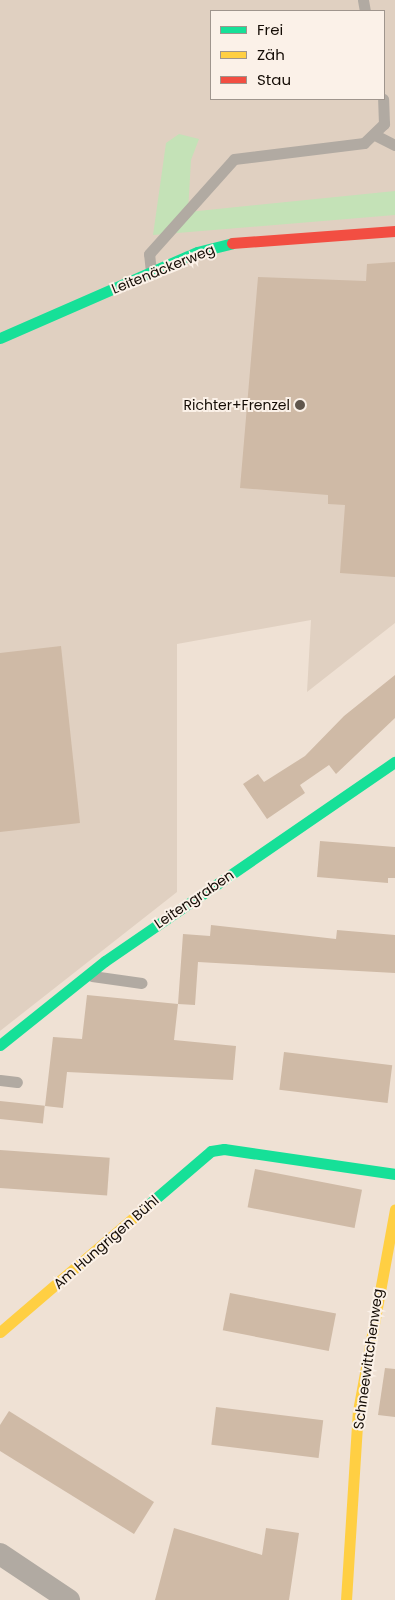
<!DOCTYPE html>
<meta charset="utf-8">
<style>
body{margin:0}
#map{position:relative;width:395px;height:1600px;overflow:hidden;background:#efe1d4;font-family:Poppins,sans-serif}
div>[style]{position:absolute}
.commercial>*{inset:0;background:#e0d0c1}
.green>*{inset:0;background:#c4e2b7}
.building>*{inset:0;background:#cfbaa6;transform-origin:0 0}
.lane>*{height:11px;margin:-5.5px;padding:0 5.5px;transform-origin:5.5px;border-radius:5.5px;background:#b1aaa2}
.street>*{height:22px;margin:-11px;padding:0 11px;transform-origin:11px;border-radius:11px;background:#b1aaa2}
.fast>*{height:11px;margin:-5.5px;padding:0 5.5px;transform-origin:5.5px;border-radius:5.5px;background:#16e098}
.slow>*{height:11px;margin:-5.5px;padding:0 5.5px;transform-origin:5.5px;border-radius:5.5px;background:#ffcf43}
.jam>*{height:11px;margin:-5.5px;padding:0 5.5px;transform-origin:5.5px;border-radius:5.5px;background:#f24e42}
.dots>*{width:14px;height:14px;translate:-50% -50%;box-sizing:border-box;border:2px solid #fbf1e8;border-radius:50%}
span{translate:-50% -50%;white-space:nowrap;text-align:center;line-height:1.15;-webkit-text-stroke:4px #fbf1e8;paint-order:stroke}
.street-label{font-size:14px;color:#140c05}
.poi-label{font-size:14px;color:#140c05}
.right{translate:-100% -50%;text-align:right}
.legend{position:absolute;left:210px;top:10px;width:175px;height:90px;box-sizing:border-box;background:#fbf1e8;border:1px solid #9f958d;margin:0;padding:6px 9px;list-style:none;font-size:15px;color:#140c05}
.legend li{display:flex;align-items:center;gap:10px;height:25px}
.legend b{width:25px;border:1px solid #9f958d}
</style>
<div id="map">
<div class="commercial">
<div style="clip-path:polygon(evenodd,0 0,395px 0,395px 623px,307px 692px,311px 620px,177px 644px,177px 892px,0 1031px,0 0,211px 11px,384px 11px,384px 99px,211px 99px,211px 11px)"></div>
</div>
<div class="green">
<div style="clip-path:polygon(179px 134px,199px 139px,191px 160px,188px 212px,395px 191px,395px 215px,153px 235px,166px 143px)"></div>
</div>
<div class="building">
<div style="clip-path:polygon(395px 262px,395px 577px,340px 573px,345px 505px,328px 504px,328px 495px,240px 488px,258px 277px,366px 281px,367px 264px)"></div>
<div style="clip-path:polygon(61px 646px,80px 823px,0 832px,0 653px)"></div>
<div style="clip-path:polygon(395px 675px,395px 718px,336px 774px,329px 765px,300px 785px,305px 793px,267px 819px,243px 784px,258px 774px,264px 782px,305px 756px,344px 716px)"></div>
<div style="clip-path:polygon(320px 841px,395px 847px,395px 878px,388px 878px,388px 883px,317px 877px)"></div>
<div style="clip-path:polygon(211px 925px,336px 939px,337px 930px,395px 935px,395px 973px,198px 962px,195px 1005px,178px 1004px,183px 934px,210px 936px)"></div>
<div style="clip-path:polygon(87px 995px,178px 1004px,174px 1040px,236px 1046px,233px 1080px,67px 1072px,63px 1108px,45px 1106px,53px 1037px,82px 1039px)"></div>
<div style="left:284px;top:1052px;width:109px;height:38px;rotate:7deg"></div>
<div style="left:0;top:1101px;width:45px;height:18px;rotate:6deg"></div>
<div style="left:0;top:1150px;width:110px;height:38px;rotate:4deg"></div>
<div style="left:255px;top:1169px;width:109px;height:39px;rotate:11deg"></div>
<div style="left:230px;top:1293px;width:108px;height:38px;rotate:11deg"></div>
<div style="clip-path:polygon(385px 1368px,395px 1369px,395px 1417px,378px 1415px)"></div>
<div style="left:216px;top:1407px;width:108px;height:38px;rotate:7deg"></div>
<div style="clip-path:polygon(9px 1411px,154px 1502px,134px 1534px,0 1451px,0 1425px)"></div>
<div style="clip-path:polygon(174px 1528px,262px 1555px,266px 1528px,299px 1533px,289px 1600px,155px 1600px)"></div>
</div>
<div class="lane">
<div style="left:363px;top:0;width:11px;rotate:80deg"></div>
<div style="left:377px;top:136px;width:20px;rotate:27deg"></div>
<div style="left:151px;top:272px;width:18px;rotate:-96deg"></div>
<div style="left:149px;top:254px;width:127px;rotate:-48.2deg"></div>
<div style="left:234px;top:159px;width:131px;rotate:-7deg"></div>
<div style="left:364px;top:143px;width:28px;rotate:-44deg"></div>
<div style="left:384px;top:124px;width:25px;rotate:-92deg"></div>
<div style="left:92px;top:976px;width:50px;rotate:8deg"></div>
<div style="left:0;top:1080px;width:17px;rotate:7deg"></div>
</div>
<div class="street">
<div style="left:0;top:1554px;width:83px;rotate:33.7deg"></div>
</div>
<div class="fast">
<div style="left:0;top:338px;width:215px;rotate:-23.6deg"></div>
<div style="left:197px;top:252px;width:36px;rotate:-14deg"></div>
<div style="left:0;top:1045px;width:134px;rotate:-38.7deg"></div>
<div style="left:105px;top:961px;width:352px;rotate:-34.5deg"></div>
<div style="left:148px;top:1205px;width:83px;rotate:-40.6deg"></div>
<div style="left:211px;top:1151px;width:13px;rotate:-9deg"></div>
<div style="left:224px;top:1149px;width:173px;rotate:8.3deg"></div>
</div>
<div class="slow">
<div style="left:0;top:1332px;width:195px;rotate:-40.6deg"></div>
<div style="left:346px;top:1600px;width:189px;rotate:-86.4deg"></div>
<div style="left:358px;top:1411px;width:205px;rotate:-79.6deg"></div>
</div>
<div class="jam">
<div style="left:232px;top:243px;width:163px;rotate:-4.2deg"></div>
</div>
<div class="dots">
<div style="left:300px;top:405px;background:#61574d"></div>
</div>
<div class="street-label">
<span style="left:163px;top:269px;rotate:-22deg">Leitenäckerweg</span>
<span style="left:194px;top:899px;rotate:-34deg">Leitengraben</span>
<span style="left:106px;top:1242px;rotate:-41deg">Am Hungrigen Bühl</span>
<span style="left:368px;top:1359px;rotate:-82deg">Schneewittchenweg</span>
</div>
<div class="poi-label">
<span class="right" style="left:290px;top:405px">Richter+Frenzel</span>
</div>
<ul class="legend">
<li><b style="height:6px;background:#16e098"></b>Frei</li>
<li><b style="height:6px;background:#ffcf43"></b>Zäh</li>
<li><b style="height:6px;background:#f24e42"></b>Stau</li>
</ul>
</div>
